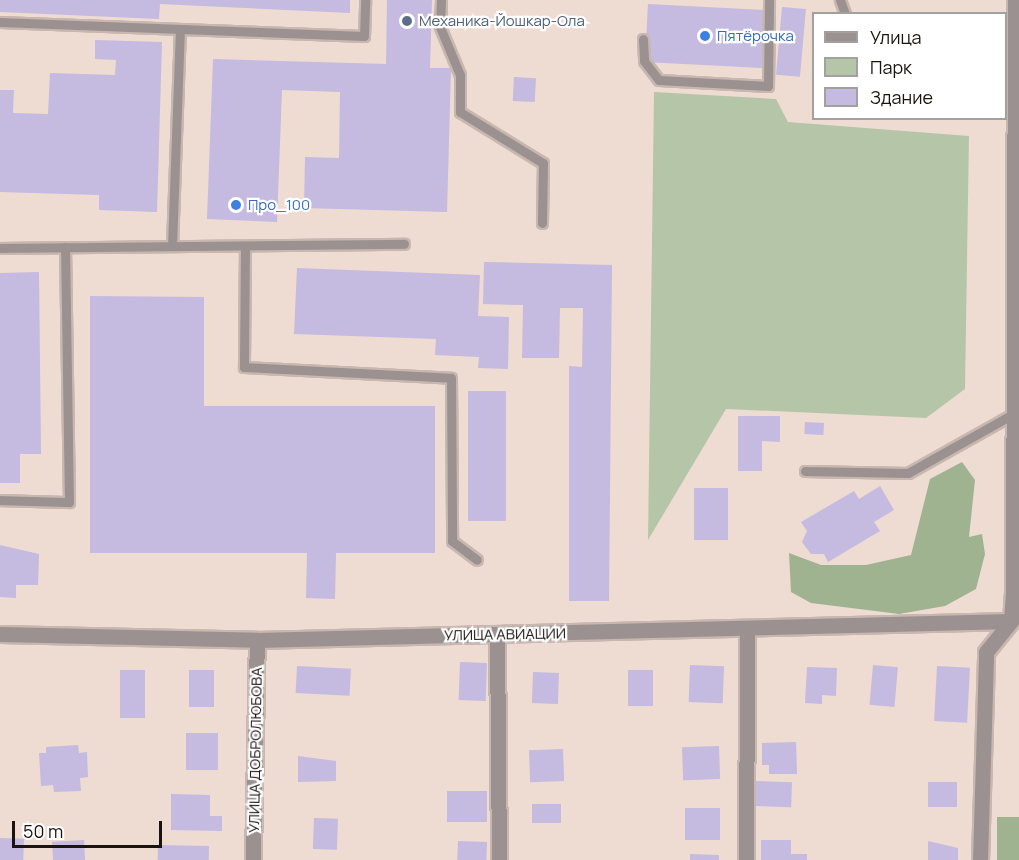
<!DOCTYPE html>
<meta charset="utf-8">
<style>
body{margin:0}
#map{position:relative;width:1019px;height:860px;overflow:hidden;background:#eedbd2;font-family:Manrope,sans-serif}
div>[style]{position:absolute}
.green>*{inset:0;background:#b5c6a8}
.forest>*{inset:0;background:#9fb390;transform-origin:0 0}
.building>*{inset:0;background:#c5badf;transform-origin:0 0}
.roads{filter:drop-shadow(2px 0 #c8b7af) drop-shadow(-2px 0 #c8b7af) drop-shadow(0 2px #c8b7af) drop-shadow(0 -2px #c8b7af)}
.service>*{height:9px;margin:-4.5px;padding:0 4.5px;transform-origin:4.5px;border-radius:4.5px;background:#9b9191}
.minor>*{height:15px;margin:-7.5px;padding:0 7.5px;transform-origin:7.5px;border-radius:7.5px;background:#9b9191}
.dots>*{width:16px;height:16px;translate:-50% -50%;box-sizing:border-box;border:3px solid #fff;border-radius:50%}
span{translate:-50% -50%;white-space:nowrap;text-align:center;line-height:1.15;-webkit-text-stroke:4.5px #fff;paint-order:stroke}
.service-label{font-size:15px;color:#4e5e75}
.left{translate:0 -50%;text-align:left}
.shop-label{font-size:15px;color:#366cbe}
.street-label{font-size:15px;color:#1a1410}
.legend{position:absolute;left:812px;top:12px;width:195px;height:108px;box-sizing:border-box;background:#fff;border:2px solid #a3a19f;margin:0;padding:8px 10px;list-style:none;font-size:18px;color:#1a1410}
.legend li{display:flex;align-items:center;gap:12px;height:30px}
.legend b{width:30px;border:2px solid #a3a19f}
.scale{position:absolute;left:12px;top:821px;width:150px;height:27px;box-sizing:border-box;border:3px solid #1a1410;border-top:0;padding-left:8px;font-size:18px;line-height:21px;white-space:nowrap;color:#1a1410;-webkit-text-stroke:4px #fff;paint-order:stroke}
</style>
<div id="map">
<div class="green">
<div style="clip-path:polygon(654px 92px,776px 99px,788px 122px,969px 136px,965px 389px,926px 418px,726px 409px,648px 540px)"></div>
</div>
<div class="forest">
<div style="clip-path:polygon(962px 462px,975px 480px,969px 537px,982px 534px,985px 554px,976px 589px,945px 606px,899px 614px,811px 603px,791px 592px,789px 553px,821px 565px,866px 565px,911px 555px,930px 479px)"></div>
<div style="left:997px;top:817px;width:22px;height:43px"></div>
</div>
<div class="building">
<div style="clip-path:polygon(0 0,350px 0,350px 13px,160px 4px,159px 19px,0 12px)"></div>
<div style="clip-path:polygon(387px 0,432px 0,430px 68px,451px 68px,447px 212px,304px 208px,305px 157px,339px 158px,340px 92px,282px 90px,277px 222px,207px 219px,213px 59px,386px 64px)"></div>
<div style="left:648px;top:4px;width:117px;height:58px;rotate:3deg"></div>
<div style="left:782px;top:7px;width:24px;height:68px;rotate:5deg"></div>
<div style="clip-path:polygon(95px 40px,162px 42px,157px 212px,99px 210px,99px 195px,0 192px,0 90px,14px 90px,13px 113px,48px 114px,50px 73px,115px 75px,116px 60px,95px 59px)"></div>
<div style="left:514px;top:77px;width:22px;height:24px;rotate:3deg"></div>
<div style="clip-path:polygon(484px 262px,612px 265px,609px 601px,569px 601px,569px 366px,582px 367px,583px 308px,560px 308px,559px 358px,522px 358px,523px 305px,483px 304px)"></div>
<div style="clip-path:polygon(297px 268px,480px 275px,478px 316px,509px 317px,508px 369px,478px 368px,479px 357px,435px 355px,436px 339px,294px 334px)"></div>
<div style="clip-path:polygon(39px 272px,41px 454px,20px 454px,20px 483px,0 483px,0 273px)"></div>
<div style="clip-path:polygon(90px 296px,204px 297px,204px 406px,435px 406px,435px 553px,336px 553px,335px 599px,306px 598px,307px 553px,90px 553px)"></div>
<div style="left:468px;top:391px;width:38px;height:130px"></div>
<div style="clip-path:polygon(738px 416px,780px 416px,780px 442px,762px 441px,762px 471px,738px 471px)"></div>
<div style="left:805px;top:422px;width:19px;height:12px;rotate:3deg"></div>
<div style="clip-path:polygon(880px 486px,894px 510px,874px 522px,880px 531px,828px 562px,824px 554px,811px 554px,802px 542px,807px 531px,801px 522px,854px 491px,859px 499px)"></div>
<div style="left:728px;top:488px;width:52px;height:34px;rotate:90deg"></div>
<div style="clip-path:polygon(0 545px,39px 554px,38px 585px,16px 585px,16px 598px,0 597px)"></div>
<div style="left:460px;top:662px;width:27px;height:38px;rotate:2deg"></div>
<div style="left:690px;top:665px;width:34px;height:37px;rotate:2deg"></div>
<div style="left:873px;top:665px;width:25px;height:40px;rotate:5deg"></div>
<div style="left:297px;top:666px;width:54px;height:27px;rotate:3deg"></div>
<div style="left:937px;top:666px;width:33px;height:55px;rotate:3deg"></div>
<div style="clip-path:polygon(807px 667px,837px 668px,836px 696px,822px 695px,822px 704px,805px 703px)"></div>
<div style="left:120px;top:670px;width:25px;height:48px"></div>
<div style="left:189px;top:670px;width:25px;height:37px"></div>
<div style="left:628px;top:670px;width:25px;height:36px"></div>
<div style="left:533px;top:672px;width:26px;height:31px;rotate:2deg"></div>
<div style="left:186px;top:733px;width:32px;height:37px"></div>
<div style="clip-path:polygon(796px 742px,797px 774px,769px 774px,769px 765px,762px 765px,762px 743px)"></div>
<div style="clip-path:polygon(78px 745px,79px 753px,87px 752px,88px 777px,80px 778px,81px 791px,54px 792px,53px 785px,41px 786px,39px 753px,46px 753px,46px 747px)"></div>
<div style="left:719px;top:746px;width:33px;height:37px;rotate:88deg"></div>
<div style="left:563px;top:749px;width:32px;height:34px;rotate:88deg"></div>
<div style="clip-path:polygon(298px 756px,336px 761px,336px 781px,298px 782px)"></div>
<div style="left:756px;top:781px;width:36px;height:25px;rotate:2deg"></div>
<div style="left:957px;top:782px;width:25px;height:29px;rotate:90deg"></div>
<div style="left:447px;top:791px;width:40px;height:31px"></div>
<div style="clip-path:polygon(171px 794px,210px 795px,210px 816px,222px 816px,222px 831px,171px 830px)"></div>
<div style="left:532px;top:804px;width:29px;height:19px"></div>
<div style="left:685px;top:808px;width:35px;height:32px"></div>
<div style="left:314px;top:818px;width:24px;height:31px;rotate:2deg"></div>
<div style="left:0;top:838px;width:24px;height:22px;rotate:2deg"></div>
<div style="left:84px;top:840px;width:20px;height:32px;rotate:87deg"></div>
<div style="clip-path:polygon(761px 840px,791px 840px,791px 854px,807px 854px,807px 860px,761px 860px)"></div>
<div style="left:458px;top:841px;width:29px;height:19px;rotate:2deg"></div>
<div style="clip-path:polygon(928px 841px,958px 848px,958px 860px,928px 860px)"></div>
<div style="left:158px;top:845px;width:51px;height:15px;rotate:1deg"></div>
<div style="clip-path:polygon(690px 854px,719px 855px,719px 860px,690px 860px)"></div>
</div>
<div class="roads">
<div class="service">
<div style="left:441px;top:0;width:27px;rotate:92deg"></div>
<div style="left:440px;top:27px;width:52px;rotate:67.4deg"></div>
<div style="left:460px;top:75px;width:37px;rotate:90deg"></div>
<div style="left:460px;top:112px;width:97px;rotate:31.6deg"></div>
<div style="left:543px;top:163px;width:60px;rotate:91deg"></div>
<div style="left:840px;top:0;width:15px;rotate:70deg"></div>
<div style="left:0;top:22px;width:364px;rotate:2.2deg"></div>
<div style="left:364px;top:36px;width:36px;rotate:-88deg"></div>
<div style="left:643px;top:39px;width:22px;rotate:87deg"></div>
<div style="left:644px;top:61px;width:24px;rotate:52deg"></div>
<div style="left:659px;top:80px;width:109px;rotate:3.2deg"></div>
<div style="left:768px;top:86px;width:86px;rotate:-89.3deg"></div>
<div style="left:172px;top:246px;width:217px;rotate:-87.9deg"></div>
<div style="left:245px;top:246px;width:121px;rotate:90.5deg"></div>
<div style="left:244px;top:367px;width:207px;rotate:3deg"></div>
<div style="left:451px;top:378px;width:163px;rotate:89.6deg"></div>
<div style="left:452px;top:541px;width:31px;rotate:37deg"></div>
<div style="left:0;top:248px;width:404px;rotate:-0.6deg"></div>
<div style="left:805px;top:471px;width:103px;rotate:1.1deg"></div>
<div style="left:908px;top:473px;width:120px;rotate:-29.3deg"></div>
<div style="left:0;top:500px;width:69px;rotate:1.7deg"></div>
<div style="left:69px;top:502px;width:255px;rotate:-90.9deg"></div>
</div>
<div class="minor">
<div style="left:0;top:634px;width:257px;rotate:1.3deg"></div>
<div style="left:257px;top:640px;width:754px;rotate:-1.44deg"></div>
<div style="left:497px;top:634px;width:226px;rotate:89.5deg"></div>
<div style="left:253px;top:860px;width:220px;rotate:-89deg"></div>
<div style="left:746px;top:860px;width:229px;rotate:-89.7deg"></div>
<div style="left:980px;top:860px;width:208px;rotate:-88.3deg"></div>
<div style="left:986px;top:652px;width:40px;rotate:-51deg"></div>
<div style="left:1011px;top:621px;width:27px;rotate:-86deg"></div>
<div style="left:1013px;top:594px;width:594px;rotate:-89.81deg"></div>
</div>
</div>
<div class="dots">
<div style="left:407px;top:21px;background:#5c6f8a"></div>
<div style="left:705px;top:36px;background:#3f7fe0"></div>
<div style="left:236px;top:205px;background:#3f7fe0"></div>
</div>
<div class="service-label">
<span class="left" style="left:419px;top:21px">Механика-Йошкар-Ола</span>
</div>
<div class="shop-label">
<span class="left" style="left:717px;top:36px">Пятёрочка</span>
<span class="left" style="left:248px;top:205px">Про_100</span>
</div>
<div class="street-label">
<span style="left:505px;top:634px;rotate:-1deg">УЛИЦА АВИАЦИИ</span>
<span style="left:255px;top:750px;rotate:-89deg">УЛИЦА ДОБРОЛЮБОВА</span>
</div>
<ul class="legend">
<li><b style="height:8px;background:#9b9191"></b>Улица</li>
<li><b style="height:16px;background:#b5c6a8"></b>Парк</li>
<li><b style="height:16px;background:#c5badf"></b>Здание</li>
</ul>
<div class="scale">50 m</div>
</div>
